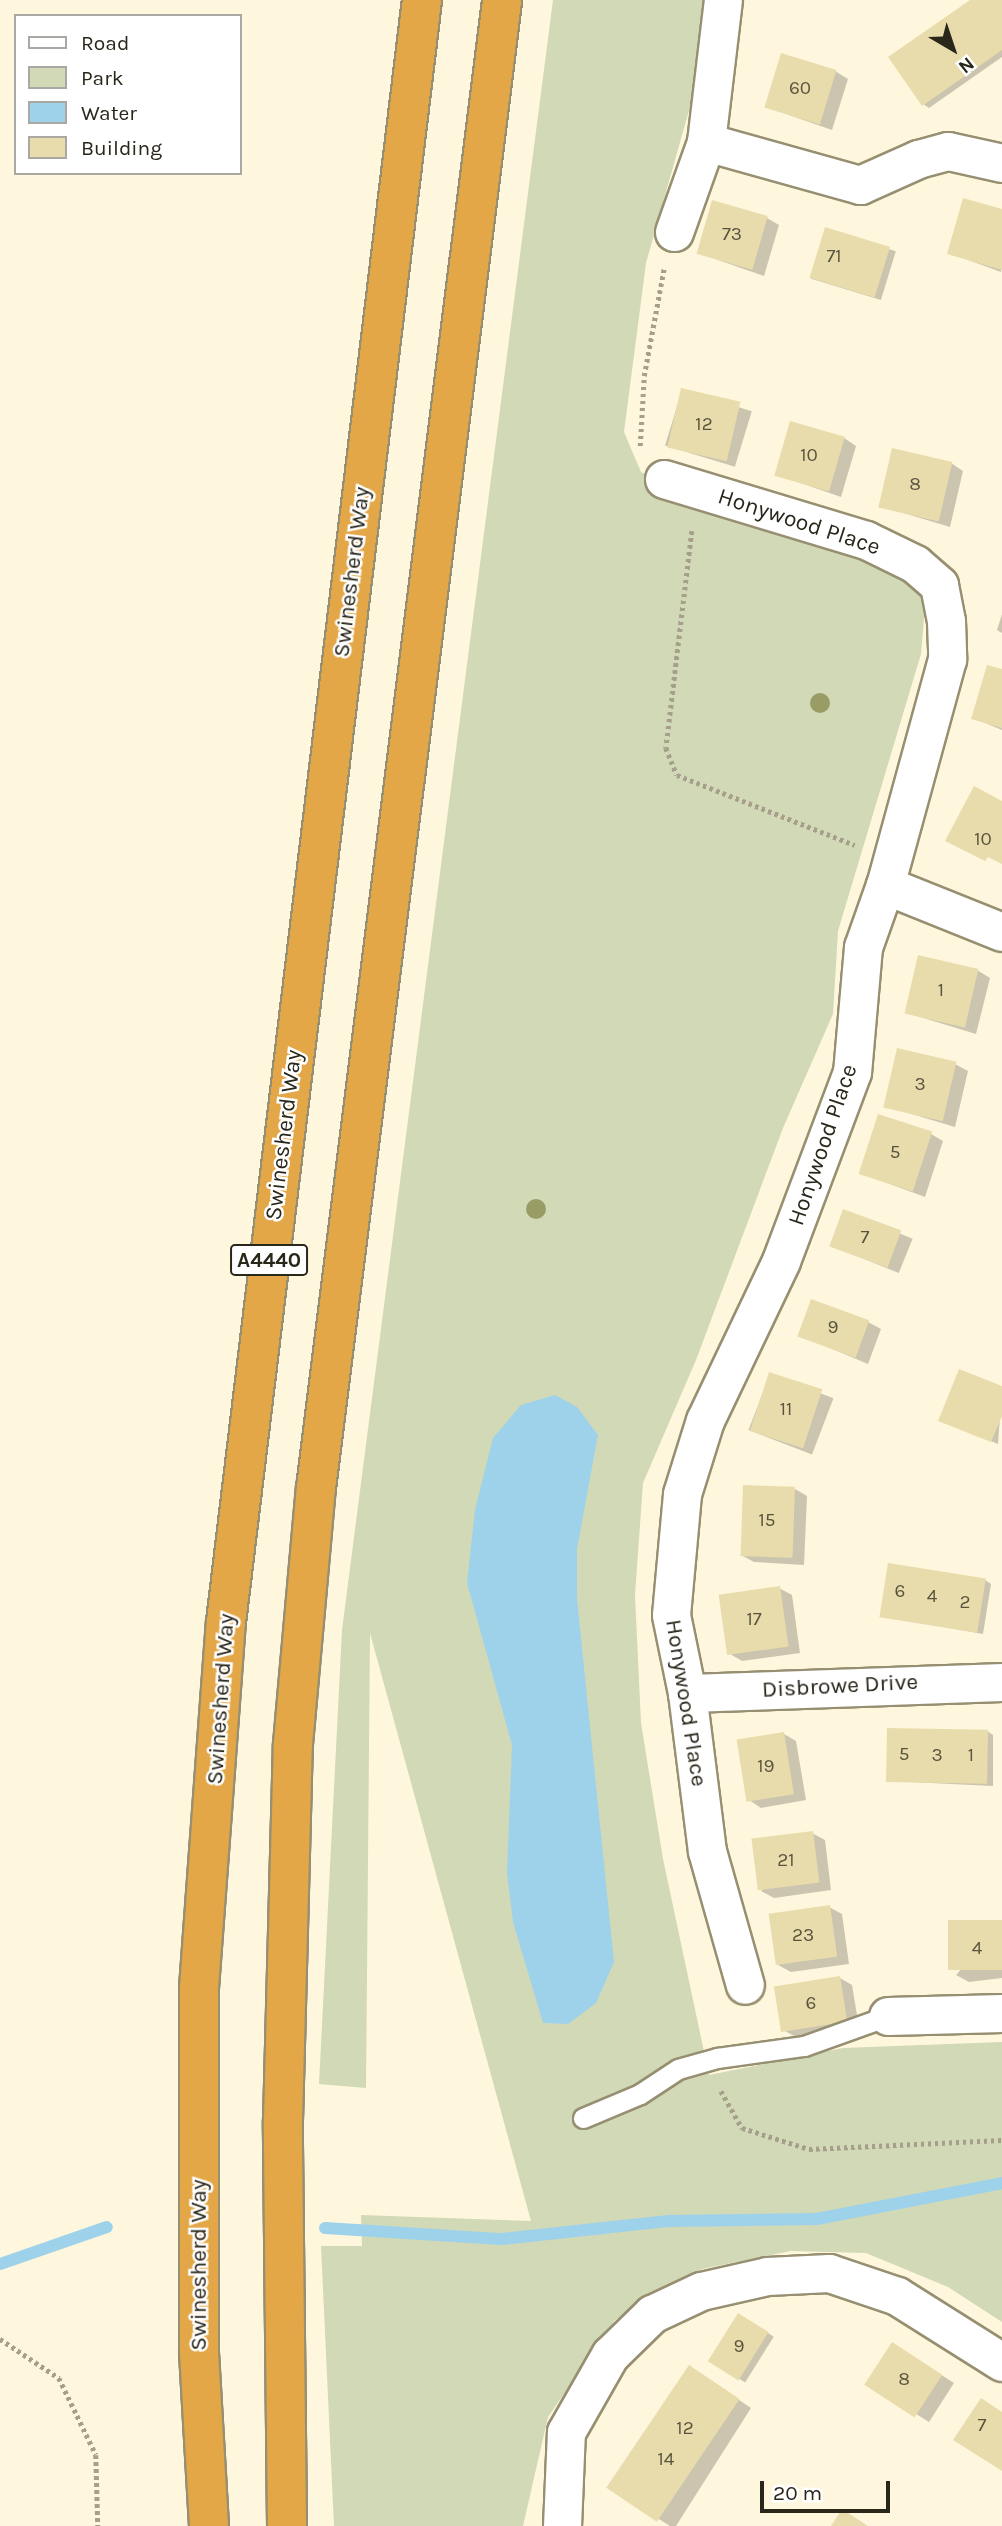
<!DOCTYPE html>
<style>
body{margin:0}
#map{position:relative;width:1002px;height:2526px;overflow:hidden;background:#fef7dd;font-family:Karla,sans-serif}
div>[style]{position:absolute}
.green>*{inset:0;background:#d1d9b6}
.water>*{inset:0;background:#9ed2ea}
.shadow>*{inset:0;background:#0003;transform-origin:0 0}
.stream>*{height:12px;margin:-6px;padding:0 6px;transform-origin:6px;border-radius:6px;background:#9ed2ea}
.building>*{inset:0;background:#e9dcac;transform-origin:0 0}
.path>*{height:4.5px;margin-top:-2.25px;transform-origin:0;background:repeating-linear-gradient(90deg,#a59f8b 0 3.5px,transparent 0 7px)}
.roads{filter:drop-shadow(2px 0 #978f71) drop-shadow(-2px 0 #978f71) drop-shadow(0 2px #978f71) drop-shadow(0 -2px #978f71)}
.lane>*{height:19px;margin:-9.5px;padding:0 9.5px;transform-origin:9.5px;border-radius:9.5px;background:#fff}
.street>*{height:37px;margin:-18.5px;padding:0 18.5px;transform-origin:18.5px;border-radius:18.5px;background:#fff}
.highway>*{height:38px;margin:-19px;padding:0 19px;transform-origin:19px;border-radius:19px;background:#e4a748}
.trees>*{width:20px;height:20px;margin:-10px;border-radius:50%;background:#999c65}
span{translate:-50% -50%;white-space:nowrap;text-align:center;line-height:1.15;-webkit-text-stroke:5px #fff;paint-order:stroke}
.number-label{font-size:19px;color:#59543e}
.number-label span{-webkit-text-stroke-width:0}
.shield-label span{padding:2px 5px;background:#fff;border:2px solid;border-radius:5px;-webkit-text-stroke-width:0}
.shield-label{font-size:21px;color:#29261a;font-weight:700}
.street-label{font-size:23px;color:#29261a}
.legend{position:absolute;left:14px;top:14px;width:228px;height:161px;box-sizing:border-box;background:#fff;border:2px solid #a9a8a3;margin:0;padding:9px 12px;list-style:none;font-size:21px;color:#29261a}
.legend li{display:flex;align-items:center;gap:14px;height:35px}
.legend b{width:35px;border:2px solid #a9a8a3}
.north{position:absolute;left:918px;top:14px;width:70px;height:70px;-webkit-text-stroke:5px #fff;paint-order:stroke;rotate:141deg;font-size:19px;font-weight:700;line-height:28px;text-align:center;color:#29261a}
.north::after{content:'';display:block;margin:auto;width:24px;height:32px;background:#29261a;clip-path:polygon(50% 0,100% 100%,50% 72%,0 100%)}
.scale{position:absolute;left:760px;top:2481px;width:130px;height:32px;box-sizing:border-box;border:4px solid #29261a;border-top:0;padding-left:9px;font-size:21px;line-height:24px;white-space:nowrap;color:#29261a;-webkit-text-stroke:5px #fff;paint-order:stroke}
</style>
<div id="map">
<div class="green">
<div style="clip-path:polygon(553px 0,703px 0,695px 89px,646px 263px,624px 432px,641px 472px,669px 486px,855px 530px,926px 595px,921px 654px,838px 931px,833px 1014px,783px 1128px,696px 1360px,643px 1483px,635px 1595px,641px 1723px,663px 1859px,709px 2075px,843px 2048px,1002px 2042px,1002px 2322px,948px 2287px,866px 2253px,791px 2251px,702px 2269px,615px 2320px,548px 2417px,523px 2526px,334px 2526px,321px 2246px,362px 2246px,361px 2215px,531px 2221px,370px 1633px,366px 2088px,319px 2084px,342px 1630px)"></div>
</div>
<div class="water">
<div style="clip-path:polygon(555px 1395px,577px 1407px,598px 1435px,577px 1549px,577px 1599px,614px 1962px,596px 2003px,568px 2024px,543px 2023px,513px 1922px,507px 1873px,512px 1745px,467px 1583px,475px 1510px,493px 1438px,521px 1405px)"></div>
</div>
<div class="shadow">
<div style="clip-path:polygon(973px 0,993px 0,1002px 13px,1002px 57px,929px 108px,923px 104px)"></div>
<div style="clip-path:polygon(835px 71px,848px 79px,832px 130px,766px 107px)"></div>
<div style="clip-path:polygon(1002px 211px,1001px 272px,949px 253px)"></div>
<div style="clip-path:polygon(767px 218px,779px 225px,764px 276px,698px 253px)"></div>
<div style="left:826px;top:230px;width:73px;height:51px;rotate:17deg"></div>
<div style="left:682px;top:390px;width:73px;height:58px;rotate:17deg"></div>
<div style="clip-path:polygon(844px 438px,856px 446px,841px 497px,775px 474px)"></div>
<div style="clip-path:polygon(951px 463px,963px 471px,950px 527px,880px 506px)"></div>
<div style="clip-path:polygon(1002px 614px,1002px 633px,997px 630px)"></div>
<div style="clip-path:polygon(1002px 671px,1002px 730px,973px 718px)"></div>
<div style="clip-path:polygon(977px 970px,990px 978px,976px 1034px,907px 1013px)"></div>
<div style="clip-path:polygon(955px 1064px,968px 1071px,955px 1127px,885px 1106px)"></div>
<div style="clip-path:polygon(931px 1134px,943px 1141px,925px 1197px,860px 1173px)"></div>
<div style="left:844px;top:1211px;width:74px;height:37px;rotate:22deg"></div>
<div style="clip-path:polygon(868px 1322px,881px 1329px,868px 1364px,799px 1335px)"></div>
<div style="left:770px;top:1374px;width:68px;height:60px;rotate:21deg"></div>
<div style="clip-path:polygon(1002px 1388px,998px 1444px,946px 1423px)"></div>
<div style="clip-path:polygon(795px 1489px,807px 1496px,804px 1565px,754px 1562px,741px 1555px)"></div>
<div style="clip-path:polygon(985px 1580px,991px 1584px,983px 1634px,882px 1616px)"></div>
<div style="clip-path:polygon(779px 1588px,792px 1595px,800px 1653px,742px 1661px,730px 1654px)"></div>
<div style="clip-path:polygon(987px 1731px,993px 1735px,993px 1786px,888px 1781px)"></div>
<div style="clip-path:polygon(784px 1734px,796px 1741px,806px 1800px,761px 1808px,749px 1800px)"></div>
<div style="clip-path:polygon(812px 1833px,825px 1840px,831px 1890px,774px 1898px,761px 1891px)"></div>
<div style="clip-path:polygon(829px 1907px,842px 1914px,849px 1964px,791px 1972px,778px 1965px)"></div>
<div style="clip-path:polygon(1002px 1922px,1002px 1978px,969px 1982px,956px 1975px)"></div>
<div style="clip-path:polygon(840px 1978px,852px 1985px,859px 2027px,796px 2037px,783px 2030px)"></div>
<div style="left:739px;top:2315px;width:41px;height:54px;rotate:32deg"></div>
<div style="clip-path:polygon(905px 2352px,954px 2383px,929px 2422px,868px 2384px)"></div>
<div style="clip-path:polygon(702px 2375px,751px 2408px,676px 2526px,670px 2526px,614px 2491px)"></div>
</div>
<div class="stream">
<div style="left:325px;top:2228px;width:177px;rotate:3.6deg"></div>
<div style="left:502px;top:2239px;width:168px;rotate:-6.2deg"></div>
<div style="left:669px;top:2221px;width:148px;rotate:-0.8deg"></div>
<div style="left:817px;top:2219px;width:188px;rotate:-11deg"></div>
<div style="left:0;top:2264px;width:113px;rotate:-19.1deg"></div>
</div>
<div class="building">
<div style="clip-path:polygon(970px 0,1002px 0,1002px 50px,922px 106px,888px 57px)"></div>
<div style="left:781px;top:53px;width:58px;height:57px;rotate:17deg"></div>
<div style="clip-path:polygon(963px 198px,1002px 209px,1002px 270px,947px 254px)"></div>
<div style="left:712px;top:200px;width:58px;height:56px;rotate:16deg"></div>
<div style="left:825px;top:227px;width:68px;height:53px;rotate:17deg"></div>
<div style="left:681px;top:388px;width:61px;height:61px;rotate:13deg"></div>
<div style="left:790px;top:421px;width:57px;height:57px;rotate:16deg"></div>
<div style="left:892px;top:448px;width:62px;height:61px;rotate:13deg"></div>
<div style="clip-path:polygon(987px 665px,1002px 669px,1002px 728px,971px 719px)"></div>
<div style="clip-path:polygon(974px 786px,1002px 801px,1002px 864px,988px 857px,985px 861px,945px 841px)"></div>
<div style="left:918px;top:955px;width:62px;height:60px;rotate:13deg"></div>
<div style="left:897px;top:1048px;width:61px;height:61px;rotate:13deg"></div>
<div style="left:878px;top:1114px;width:57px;height:63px;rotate:18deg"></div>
<div style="left:843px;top:1209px;width:62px;height:40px;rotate:20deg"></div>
<div style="left:811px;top:1299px;width:62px;height:40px;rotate:20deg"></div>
<div style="clip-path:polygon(959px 1369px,1002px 1386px,1002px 1416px,991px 1442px,938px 1421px)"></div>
<div style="left:769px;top:1372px;width:56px;height:62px;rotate:18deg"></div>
<div style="left:743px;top:1485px;width:52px;height:71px;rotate:2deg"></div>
<div style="left:888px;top:1563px;width:99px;height:55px;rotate:9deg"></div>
<div style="left:780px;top:1586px;width:61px;height:62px;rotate:82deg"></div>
<div style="left:887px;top:1728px;width:101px;height:54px;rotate:1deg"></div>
<div style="left:784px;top:1732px;width:63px;height:48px;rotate:81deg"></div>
<div style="left:813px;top:1831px;width:52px;height:62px;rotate:83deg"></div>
<div style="left:830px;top:1905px;width:52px;height:62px;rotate:82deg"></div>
<div style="left:1002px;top:1920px;width:50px;height:54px;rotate:90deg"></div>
<div style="left:840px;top:1976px;width:46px;height:67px;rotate:81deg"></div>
<div style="left:738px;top:2313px;width:36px;height:57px;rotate:32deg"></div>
<div style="left:892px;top:2342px;width:60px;height:51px;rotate:33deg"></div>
<div style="left:689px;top:2365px;width:61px;height:148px;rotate:34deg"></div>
<div style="clip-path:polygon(981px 2398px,1002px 2412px,1002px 2471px,953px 2440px)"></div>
<div style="clip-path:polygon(842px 2509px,868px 2526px,831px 2526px)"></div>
</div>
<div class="path">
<div style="left:640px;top:446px;width:70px;rotate:-86.7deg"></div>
<div style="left:644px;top:376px;width:110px;rotate:-79.5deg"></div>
<div style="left:692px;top:531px;width:219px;rotate:96.8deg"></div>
<div style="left:666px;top:748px;width:29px;rotate:68deg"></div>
<div style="left:677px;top:775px;width:191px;rotate:21.5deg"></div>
<div style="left:721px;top:2091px;width:43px;rotate:60.4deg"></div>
<div style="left:742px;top:2128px;width:70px;rotate:17.4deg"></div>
<div style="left:809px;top:2149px;width:193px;rotate:-2.7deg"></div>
<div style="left:0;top:2339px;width:71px;rotate:33.5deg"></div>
<div style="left:59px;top:2378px;width:85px;rotate:64.3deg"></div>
<div style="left:96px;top:2455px;width:71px;rotate:88.4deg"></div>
</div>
<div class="roads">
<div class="lane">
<div style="left:583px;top:2118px;width:62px;rotate:-22.8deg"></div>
<div style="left:640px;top:2094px;width:45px;rotate:-33.3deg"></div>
<div style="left:678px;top:2069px;width:41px;rotate:-15.8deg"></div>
<div style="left:717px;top:2058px;width:88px;rotate:-7.9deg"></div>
<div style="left:804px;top:2046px;width:89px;rotate:-19.7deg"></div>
</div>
<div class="street">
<div style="left:706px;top:142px;width:160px;rotate:15.6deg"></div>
<div style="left:860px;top:185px;width:64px;rotate:-24.1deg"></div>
<div style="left:918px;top:159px;width:31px;rotate:-15deg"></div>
<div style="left:948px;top:151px;width:55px;rotate:12.5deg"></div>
<div style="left:674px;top:232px;width:96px;rotate:-70.4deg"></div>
<div style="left:706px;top:142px;width:143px;rotate:-83.2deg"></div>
<div style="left:664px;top:479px;width:211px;rotate:16.8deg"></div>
<div style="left:866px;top:540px;width:55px;rotate:26.1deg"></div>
<div style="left:915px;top:564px;width:32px;rotate:41deg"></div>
<div style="left:939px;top:585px;width:37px;rotate:79deg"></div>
<div style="left:946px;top:621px;width:38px;rotate:88deg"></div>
<div style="left:947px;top:659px;width:234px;rotate:105.3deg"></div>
<div style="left:885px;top:885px;width:66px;rotate:109.5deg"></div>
<div style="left:863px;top:947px;width:125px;rotate:95deg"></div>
<div style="left:852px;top:1072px;width:202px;rotate:110.6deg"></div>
<div style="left:781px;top:1261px;width:176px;rotate:115.5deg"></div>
<div style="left:705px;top:1420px;width:77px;rotate:107.3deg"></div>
<div style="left:682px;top:1494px;width:121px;rotate:95.2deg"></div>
<div style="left:671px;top:1615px;width:80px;rotate:78.4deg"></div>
<div style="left:687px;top:1693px;width:159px;rotate:82.8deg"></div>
<div style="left:707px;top:1851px;width:139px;rotate:74.2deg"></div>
<div style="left:885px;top:885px;width:126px;rotate:21.9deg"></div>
<div style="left:687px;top:1693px;width:315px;rotate:-2deg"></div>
<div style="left:888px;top:2016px;width:114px;rotate:-1.5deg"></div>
<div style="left:562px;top:2526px;width:94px;rotate:-87.6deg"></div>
<div style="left:566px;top:2432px;width:89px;rotate:-60.3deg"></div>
<div style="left:610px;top:2355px;width:59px;rotate:-44.3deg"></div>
<div style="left:652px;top:2314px;width:54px;rotate:-25.1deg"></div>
<div style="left:701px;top:2291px;width:68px;rotate:-12.8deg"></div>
<div style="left:767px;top:2276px;width:62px;rotate:-2.8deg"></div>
<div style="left:829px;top:2273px;width:72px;rotate:18.7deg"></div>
<div style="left:897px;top:2296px;width:124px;rotate:32.2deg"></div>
</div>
<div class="highway">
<div style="left:209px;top:2526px;width:175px;rotate:-93.3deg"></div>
<div style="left:199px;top:2351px;width:363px;rotate:-90deg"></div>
<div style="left:199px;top:1988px;width:367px;rotate:-85.8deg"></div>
<div style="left:226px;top:1622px;width:1634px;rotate:-83.11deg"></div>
<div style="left:287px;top:2526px;width:405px;rotate:-90.6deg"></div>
<div style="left:283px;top:2121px;width:377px;rotate:-88.5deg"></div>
<div style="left:293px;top:1744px;width:257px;rotate:-84.9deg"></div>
<div style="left:316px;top:1488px;width:1500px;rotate:-82.87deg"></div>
</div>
</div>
<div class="trees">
<div style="left:820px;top:703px"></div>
<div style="left:536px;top:1209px"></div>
</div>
<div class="number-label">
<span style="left:800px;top:89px">60</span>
<span style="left:732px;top:235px">73</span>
<span style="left:834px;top:257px">71</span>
<span style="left:704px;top:425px">12</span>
<span style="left:809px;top:456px">10</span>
<span style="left:915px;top:485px">8</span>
<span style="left:983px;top:840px">10</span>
<span style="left:941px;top:991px">1</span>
<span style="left:920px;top:1085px">3</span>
<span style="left:895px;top:1153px">5</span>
<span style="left:865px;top:1238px">7</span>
<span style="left:833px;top:1328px">9</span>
<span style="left:786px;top:1410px">11</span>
<span style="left:767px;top:1521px">15</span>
<span style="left:900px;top:1592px">6</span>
<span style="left:932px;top:1597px">4</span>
<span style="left:965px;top:1603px">2</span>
<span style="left:754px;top:1620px">17</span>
<span style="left:904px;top:1755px">5</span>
<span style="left:937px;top:1756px">3</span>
<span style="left:971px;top:1756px">1</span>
<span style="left:766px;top:1767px">19</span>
<span style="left:786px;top:1861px">21</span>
<span style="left:803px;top:1936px">23</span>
<span style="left:977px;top:1949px">4</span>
<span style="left:811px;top:2004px">6</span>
<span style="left:739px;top:2347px">9</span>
<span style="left:904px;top:2380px">8</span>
<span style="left:982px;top:2426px">7</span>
<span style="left:685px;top:2429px">12</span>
<span style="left:666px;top:2460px">14</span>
</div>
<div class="shield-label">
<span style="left:269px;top:1260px">A4440</span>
</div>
<div class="street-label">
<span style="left:799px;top:522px;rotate:18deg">Honywood Place</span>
<span style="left:352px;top:572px;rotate:-83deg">Swinesherd Way</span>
<span style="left:284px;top:1135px;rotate:-83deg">Swinesherd Way</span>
<span style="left:823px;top:1145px;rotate:-71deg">Honywood Place</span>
<span style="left:840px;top:1686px;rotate:-3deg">Disbrowe Drive</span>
<span style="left:221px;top:1699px;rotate:-86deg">Swinesherd Way</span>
<span style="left:686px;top:1703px;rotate:81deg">Honywood Place</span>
<span style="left:199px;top:2265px;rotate:-90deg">Swinesherd Way</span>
</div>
<ul class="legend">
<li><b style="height:9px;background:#fff"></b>Road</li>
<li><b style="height:19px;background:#d1d9b6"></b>Park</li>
<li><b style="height:19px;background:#9ed2ea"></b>Water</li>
<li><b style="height:19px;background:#e9dcac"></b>Building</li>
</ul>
<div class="north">N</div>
<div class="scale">20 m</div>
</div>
